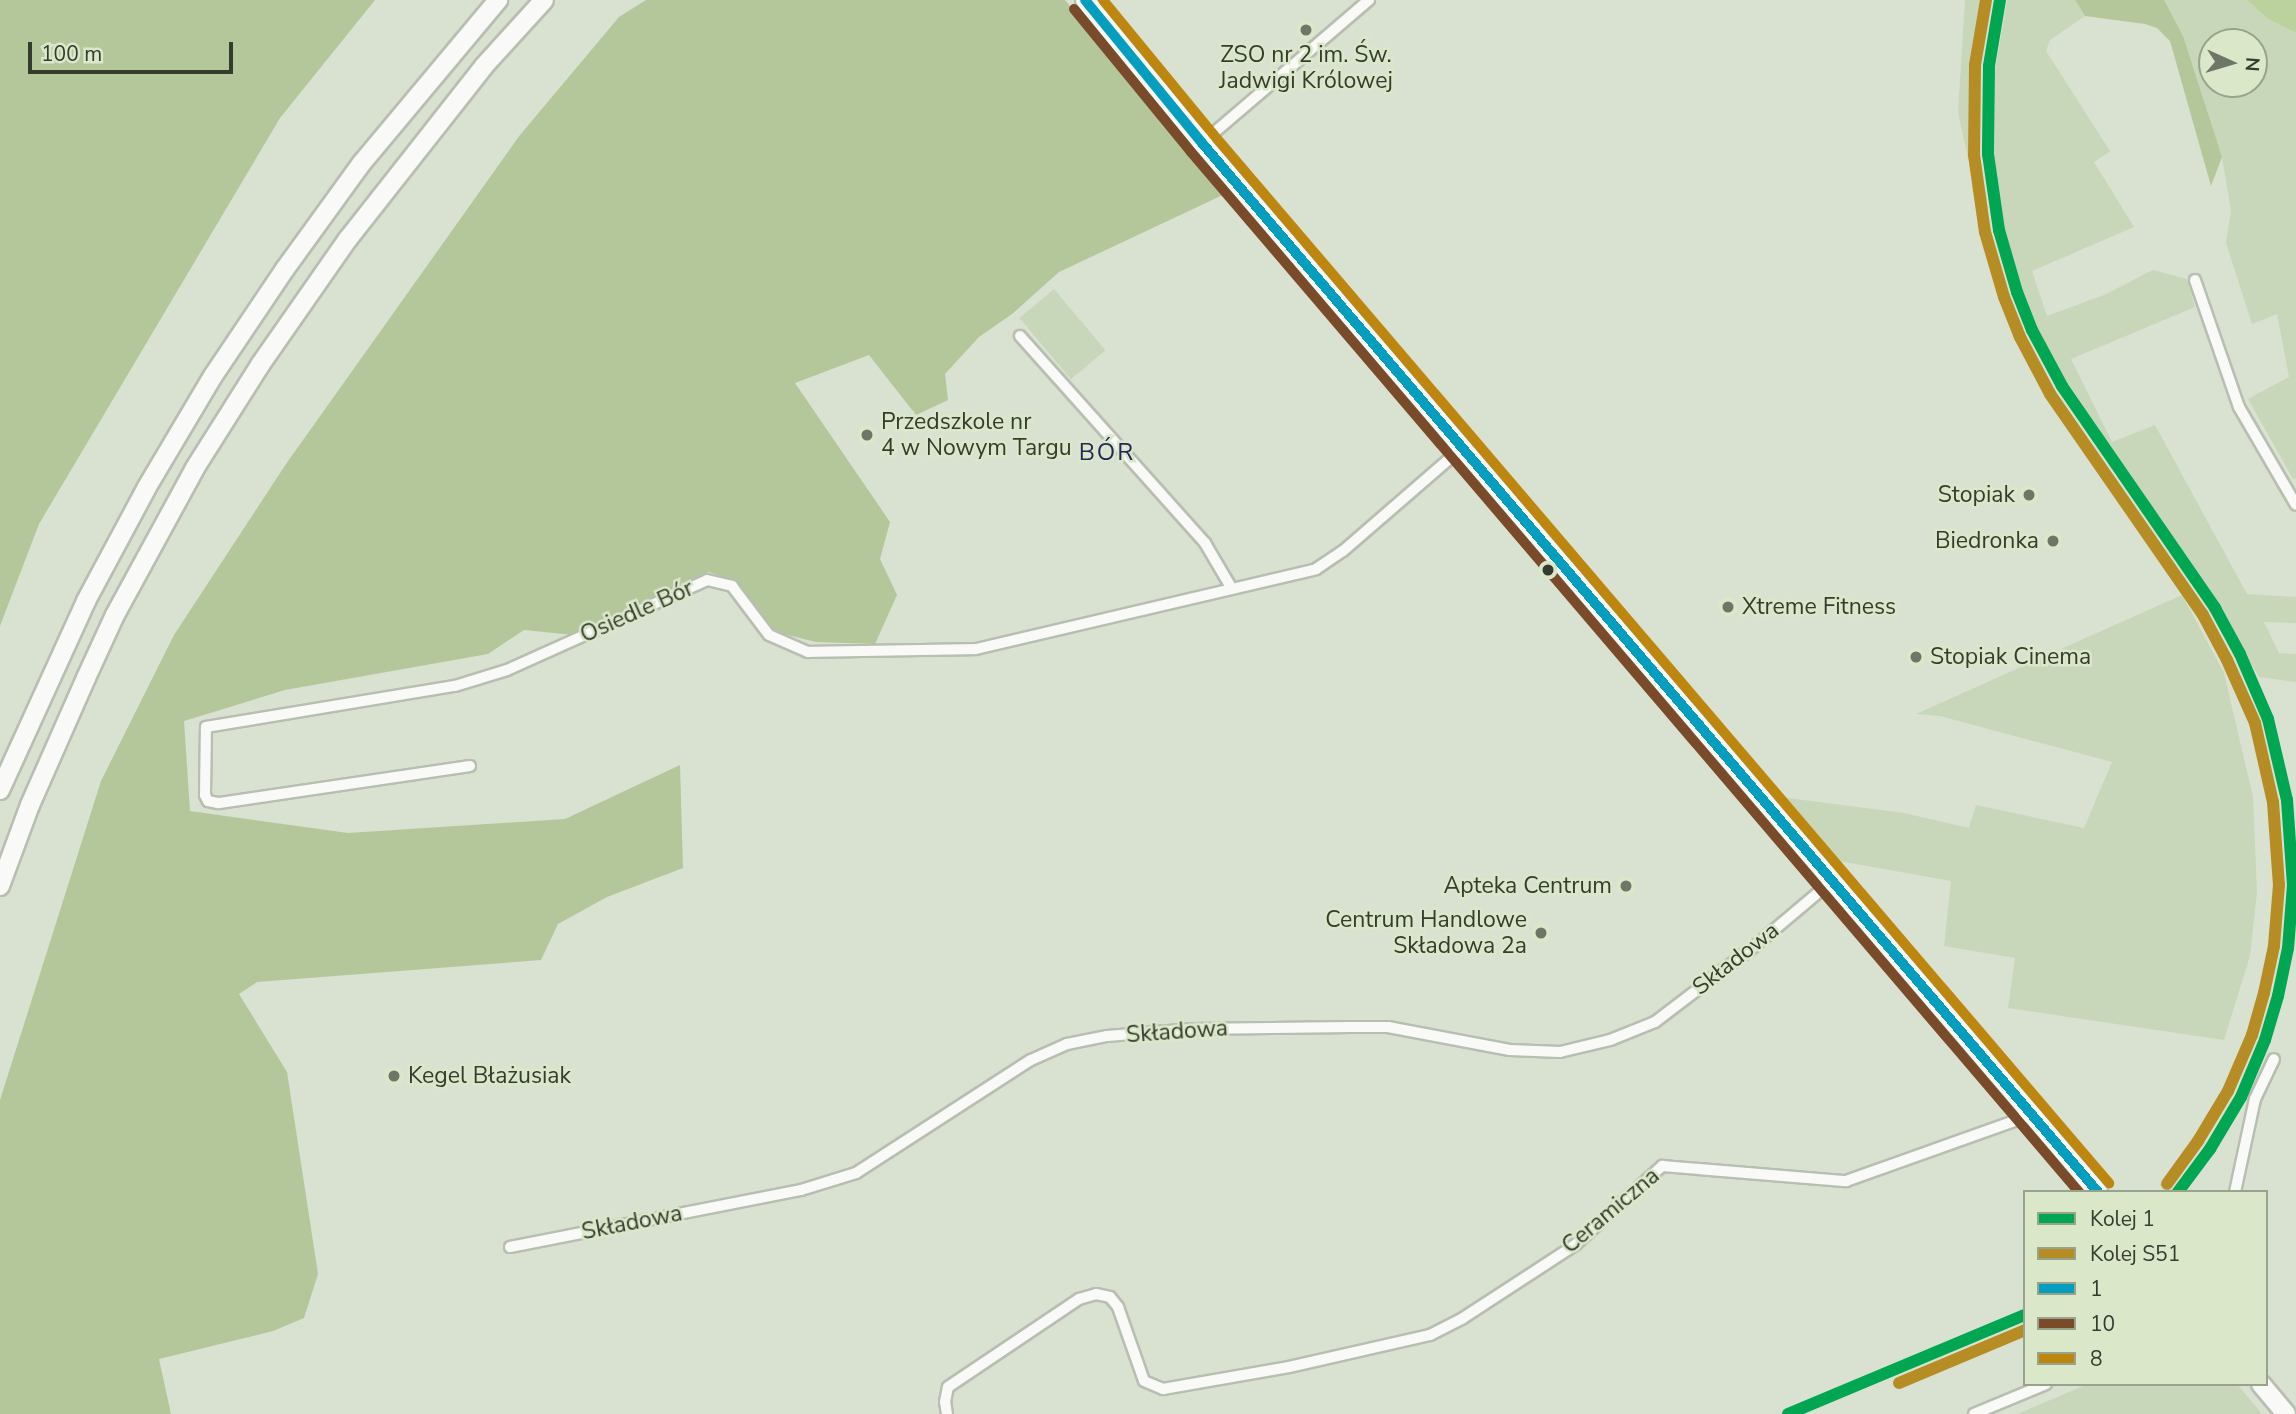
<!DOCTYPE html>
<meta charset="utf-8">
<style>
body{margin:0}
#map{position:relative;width:2296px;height:1414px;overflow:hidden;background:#d9e1d0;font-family:"Nunito Sans",sans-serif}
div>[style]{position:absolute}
.green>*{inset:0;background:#c8d7b9;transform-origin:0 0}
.forest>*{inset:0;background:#b4c79b}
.water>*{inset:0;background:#bcd29e}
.roads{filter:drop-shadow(2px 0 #b8beb1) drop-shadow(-2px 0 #b8beb1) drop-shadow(0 2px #b8beb1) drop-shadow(0 -2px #b8beb1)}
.street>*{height:10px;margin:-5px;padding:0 5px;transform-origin:5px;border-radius:5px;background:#f9faf8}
.primary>*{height:18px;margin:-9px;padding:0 9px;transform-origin:9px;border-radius:9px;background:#f9faf8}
.bus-1>*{height:10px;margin:-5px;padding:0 5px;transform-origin:5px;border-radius:5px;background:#059ebe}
.bus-2>*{height:10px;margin:-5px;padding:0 5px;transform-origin:5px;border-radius:5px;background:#7a4b2a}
.bus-3>*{height:10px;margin:-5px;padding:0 5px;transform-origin:5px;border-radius:5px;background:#bd860e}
.rail-1>*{height:12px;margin:-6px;padding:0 6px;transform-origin:6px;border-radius:6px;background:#00a651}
.rail-2>*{height:12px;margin:-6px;padding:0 6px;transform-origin:6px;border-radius:6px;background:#b68c25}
.dots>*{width:19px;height:19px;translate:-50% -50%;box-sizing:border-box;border:4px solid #dae8c9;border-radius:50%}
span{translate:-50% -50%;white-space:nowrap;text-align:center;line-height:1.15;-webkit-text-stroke:5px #dae8c9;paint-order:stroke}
.poi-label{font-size:23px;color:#363b2f}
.left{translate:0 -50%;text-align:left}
.right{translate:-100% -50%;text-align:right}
.street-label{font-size:23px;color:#363b2f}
.neighbourhood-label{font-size:24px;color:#24255e;letter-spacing:2px}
.legend{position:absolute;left:2023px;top:1190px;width:245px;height:196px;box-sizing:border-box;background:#dae8c9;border:2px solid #98a38b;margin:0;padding:9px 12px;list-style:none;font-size:21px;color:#363b2f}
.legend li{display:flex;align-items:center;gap:14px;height:35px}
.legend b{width:35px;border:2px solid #98a38b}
.north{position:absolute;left:2198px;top:28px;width:70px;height:70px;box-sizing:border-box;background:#dae8c9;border:2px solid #98a38b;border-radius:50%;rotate:94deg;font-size:19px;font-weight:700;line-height:28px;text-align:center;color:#363b2f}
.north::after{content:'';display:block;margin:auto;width:24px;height:32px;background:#6f7567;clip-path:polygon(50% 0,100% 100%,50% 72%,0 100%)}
.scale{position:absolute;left:28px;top:42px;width:205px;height:32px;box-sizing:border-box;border:4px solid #363b2f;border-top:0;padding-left:9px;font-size:21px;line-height:24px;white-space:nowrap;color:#363b2f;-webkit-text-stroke:5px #dae8c9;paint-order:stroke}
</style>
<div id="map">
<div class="green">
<div style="clip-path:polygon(1965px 0,1991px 0,1980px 54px,1979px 148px,1988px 209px,1980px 213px,1958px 112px)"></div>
<div style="clip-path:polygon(2007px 0,2075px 0,2085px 16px,2050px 40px,2046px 51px,2110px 151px,2094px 162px,2134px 227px,2032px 271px,2047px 316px,2104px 295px,2153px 270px,2187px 279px,2195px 307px,2071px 359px,2112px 442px,2155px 425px,2247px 594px,2296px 597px,2296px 623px,2264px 622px,2279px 653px,2296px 654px,2296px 682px,2259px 677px,2215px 601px,2057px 367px,2025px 303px,2006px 238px,1994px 168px,1992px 89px)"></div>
<div style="clip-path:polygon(evenodd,2164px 0,2247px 0,2268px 19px,2296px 33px,2296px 478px,2293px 479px,2248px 399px,2289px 377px,2277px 314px,2252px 324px,2226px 243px,2231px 211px,2222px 157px,2164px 0,2212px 42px,2254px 42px,2254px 84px,2212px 84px,2212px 42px)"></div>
<div style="left:1054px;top:289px;width:80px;height:45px;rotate:50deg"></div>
<div style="clip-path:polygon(2182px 595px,2224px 673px,2253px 797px,2257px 892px,2250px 956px,2224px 1040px,2008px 1008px,2015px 958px,1944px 946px,1951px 881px,1839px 861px,1780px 797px,1904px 813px,1969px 828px,1976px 805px,2084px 828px,2112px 762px,1940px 716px,1916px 714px)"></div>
<div style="clip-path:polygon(2088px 1384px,2237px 1384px,2262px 1414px,2017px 1414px)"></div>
</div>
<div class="forest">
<div style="clip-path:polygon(0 0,375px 0,280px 118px,39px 524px,0 626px)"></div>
<div style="clip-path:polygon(646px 0,1065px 0,1225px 194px,1059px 272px,1012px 314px,979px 337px,945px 374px,948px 400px,916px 415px,869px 355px,795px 383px,890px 522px,880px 559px,897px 595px,875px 644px,816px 642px,776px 632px,736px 582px,709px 572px,574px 635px,524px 630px,488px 654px,285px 690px,184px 721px,190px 811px,348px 833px,565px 819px,680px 765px,683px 868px,607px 897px,558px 924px,541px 960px,257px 982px,239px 994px,287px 1072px,318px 1274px,304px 1318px,273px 1331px,159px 1359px,171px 1414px,0 1414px,0 1100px,101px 781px,174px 635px,286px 464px,520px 135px,619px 17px)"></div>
<div style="clip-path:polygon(2075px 0,2164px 0,2183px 36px,2222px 157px,2211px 186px,2170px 41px,2157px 28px,2145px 24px,2085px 16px)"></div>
</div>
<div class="water">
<div style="clip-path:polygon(2247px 0,2296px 0,2296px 33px,2268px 19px)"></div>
</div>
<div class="roads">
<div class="street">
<div style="left:1202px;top:143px;width:220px;rotate:-40.6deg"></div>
<div style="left:2195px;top:280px;width:134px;rotate:70.9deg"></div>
<div style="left:2239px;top:407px;width:113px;rotate:59.8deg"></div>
<div style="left:1020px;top:336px;width:278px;rotate:48.2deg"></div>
<div style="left:1205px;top:543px;width:53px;rotate:59.6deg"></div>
<div style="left:470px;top:766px;width:255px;rotate:171.6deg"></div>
<div style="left:218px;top:803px;width:10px;rotate:-169deg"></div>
<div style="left:208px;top:801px;width:7px;rotate:-117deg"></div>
<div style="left:205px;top:795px;width:68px;rotate:-89.2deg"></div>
<div style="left:206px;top:727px;width:252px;rotate:-9.4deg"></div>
<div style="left:455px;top:686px;width:54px;rotate:-17.1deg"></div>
<div style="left:507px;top:670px;width:219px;rotate:-24.2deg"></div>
<div style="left:707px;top:580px;width:26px;rotate:13deg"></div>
<div style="left:732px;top:586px;width:61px;rotate:52.9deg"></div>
<div style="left:769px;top:635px;width:43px;rotate:23.6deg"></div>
<div style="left:808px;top:652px;width:168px;rotate:-1deg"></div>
<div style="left:976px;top:649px;width:349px;rotate:-13.2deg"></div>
<div style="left:1316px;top:569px;width:32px;rotate:-34deg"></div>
<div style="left:1343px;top:551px;width:159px;rotate:-40.9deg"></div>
<div style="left:2235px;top:1192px;width:95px;rotate:-77.9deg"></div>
<div style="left:2255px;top:1099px;width:44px;rotate:-64.6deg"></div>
<div style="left:510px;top:1247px;width:297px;rotate:-11.1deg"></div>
<div style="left:801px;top:1190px;width:58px;rotate:-17.2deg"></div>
<div style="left:856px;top:1173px;width:208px;rotate:-32.9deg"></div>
<div style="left:1031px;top:1060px;width:39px;rotate:-24deg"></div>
<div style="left:1067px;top:1044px;width:41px;rotate:-11.3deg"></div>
<div style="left:1107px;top:1036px;width:86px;rotate:-4.7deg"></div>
<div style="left:1193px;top:1029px;width:157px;rotate:-0.7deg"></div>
<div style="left:1350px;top:1027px;width:38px"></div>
<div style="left:1388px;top:1027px;width:124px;rotate:10.7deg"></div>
<div style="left:1510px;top:1050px;width:50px;rotate:2.3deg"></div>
<div style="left:1560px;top:1052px;width:51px;rotate:-13.5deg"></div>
<div style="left:1610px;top:1040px;width:48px;rotate:-21.8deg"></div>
<div style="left:1655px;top:1022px;width:127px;rotate:-37.3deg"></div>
<div style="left:1756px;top:945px;width:99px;rotate:-40.1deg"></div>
<div style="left:947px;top:1414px;width:12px;rotate:-99deg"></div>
<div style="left:945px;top:1402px;width:15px;rotate:-79deg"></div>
<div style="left:948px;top:1387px;width:158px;rotate:-33.9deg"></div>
<div style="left:1079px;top:1299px;width:18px;rotate:-16deg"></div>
<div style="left:1096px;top:1294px;width:14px;rotate:12deg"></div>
<div style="left:1110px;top:1297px;width:13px;rotate:51deg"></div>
<div style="left:1118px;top:1307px;width:78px;rotate:70.6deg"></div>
<div style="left:1144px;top:1381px;width:21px;rotate:23deg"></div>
<div style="left:1163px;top:1389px;width:128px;rotate:-9.9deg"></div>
<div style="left:1289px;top:1367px;width:145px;rotate:-12.8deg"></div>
<div style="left:1430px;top:1335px;width:37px;rotate:-27deg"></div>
<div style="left:1463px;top:1318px;width:134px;rotate:-33.1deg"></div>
<div style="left:1575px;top:1245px;width:118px;rotate:-42.2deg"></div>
<div style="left:1662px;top:1166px;width:185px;rotate:4.7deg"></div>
<div style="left:1846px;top:1181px;width:196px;rotate:-19.6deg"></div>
<div style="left:1974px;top:1414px;width:78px;rotate:-22.6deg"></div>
</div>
<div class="primary">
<div style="left:1085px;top:0;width:185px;rotate:50.7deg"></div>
<div style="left:1202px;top:143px;width:1380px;rotate:49.5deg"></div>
<div style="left:0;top:790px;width:208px;rotate:-65.5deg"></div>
<div style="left:86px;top:601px;width:129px;rotate:-61.8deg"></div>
<div style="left:147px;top:487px;width:129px;rotate:-59.3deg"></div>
<div style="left:213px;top:376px;width:129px;rotate:-56.1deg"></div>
<div style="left:285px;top:269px;width:130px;rotate:-54.1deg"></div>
<div style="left:361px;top:164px;width:214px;rotate:-50.1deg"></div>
<div style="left:0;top:886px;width:86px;rotate:-69.7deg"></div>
<div style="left:30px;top:805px;width:139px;rotate:-66.2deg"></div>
<div style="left:86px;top:678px;width:69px;rotate:-65.3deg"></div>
<div style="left:115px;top:615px;width:167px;rotate:-61.4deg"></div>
<div style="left:195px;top:468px;width:122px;rotate:-57.7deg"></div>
<div style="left:260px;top:365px;width:154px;rotate:-55.1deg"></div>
<div style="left:348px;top:239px;width:220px;rotate:-51.8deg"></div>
<div style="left:484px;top:66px;width:89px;rotate:-47.7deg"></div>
<div style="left:2261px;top:1384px;width:39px;rotate:50deg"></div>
</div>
</div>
<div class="bus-1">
<div style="left:1085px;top:0;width:185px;rotate:50.7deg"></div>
<div style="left:1202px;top:143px;width:1380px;rotate:49.5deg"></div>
</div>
<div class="bus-2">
<div style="left:1074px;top:9px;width:185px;rotate:50.7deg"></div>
<div style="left:1191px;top:152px;width:1368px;rotate:49.51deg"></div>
</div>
<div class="bus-3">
<div style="left:1103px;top:0;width:173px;rotate:50.6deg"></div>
<div style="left:1213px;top:134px;width:1380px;rotate:49.5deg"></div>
</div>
<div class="rail-1">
<div style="left:2000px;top:0;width:67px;rotate:99.5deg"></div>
<div style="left:1989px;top:66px;width:88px;rotate:90.7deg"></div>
<div style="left:1988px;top:154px;width:77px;rotate:81.8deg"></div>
<div style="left:1999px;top:230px;width:65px;rotate:73.8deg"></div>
<div style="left:2017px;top:292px;width:41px;rotate:68.5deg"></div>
<div style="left:2032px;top:330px;width:64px;rotate:61.8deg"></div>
<div style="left:2062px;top:386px;width:270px;rotate:55.4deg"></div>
<div style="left:2215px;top:608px;width:52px;rotate:61.5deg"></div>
<div style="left:2240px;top:654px;width:71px;rotate:66.7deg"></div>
<div style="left:2268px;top:719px;width:83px;rotate:76.8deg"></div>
<div style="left:2287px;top:800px;width:85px;rotate:86deg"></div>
<div style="left:2293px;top:885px;width:63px;rotate:94.5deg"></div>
<div style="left:2288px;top:948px;width:49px;rotate:101.8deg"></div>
<div style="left:2278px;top:996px;width:46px;rotate:106.5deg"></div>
<div style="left:2265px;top:1040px;width:62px;rotate:112.8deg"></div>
<div style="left:2241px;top:1097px;width:61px;rotate:120.8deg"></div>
<div style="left:2210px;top:1149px;width:54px;rotate:126.7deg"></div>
<div style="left:1788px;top:1414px;width:257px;rotate:-22.7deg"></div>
</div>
<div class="rail-2">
<div style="left:1986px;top:0;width:66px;rotate:99.6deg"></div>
<div style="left:1975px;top:65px;width:90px;rotate:90.6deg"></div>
<div style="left:1974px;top:155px;width:78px;rotate:81.9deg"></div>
<div style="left:1985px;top:232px;width:68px;rotate:73.7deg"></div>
<div style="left:2004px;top:297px;width:43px;rotate:68.2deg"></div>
<div style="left:2020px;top:337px;width:64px;rotate:62.2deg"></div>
<div style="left:2050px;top:394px;width:269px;rotate:55.3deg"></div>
<div style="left:2203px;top:615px;width:51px;rotate:61.9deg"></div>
<div style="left:2227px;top:660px;width:69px;rotate:66deg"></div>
<div style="left:2255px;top:723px;width:81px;rotate:77.2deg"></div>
<div style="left:2273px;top:802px;width:83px;rotate:85.9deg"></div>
<div style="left:2279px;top:885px;width:61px;rotate:94.7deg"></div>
<div style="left:2274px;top:946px;width:48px;rotate:102deg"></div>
<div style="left:2264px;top:993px;width:44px;rotate:105.9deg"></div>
<div style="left:2252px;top:1035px;width:61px;rotate:113.2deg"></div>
<div style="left:2228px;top:1091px;width:58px;rotate:121deg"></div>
<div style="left:2198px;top:1141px;width:53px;rotate:125.8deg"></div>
<div style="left:1899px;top:1383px;width:137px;rotate:-22.8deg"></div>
</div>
<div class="dots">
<div style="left:1306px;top:30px;background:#6f7567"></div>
<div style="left:867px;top:435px;background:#6f7567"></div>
<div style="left:2029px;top:495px;background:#6f7567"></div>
<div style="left:2053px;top:541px;background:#6f7567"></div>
<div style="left:1548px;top:570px;background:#363b2f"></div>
<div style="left:1728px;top:607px;background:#6f7567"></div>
<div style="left:1916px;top:657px;background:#6f7567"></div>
<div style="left:1626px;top:886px;background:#6f7567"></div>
<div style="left:1541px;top:933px;background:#6f7567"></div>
<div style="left:394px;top:1076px;background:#6f7567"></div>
</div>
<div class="poi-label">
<span style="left:1306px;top:68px">ZSO nr 2 im. Św.<br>Jadwigi Królowej</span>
<span class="left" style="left:881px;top:435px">Przedszkole nr<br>4 w Nowym Targu</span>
<span class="right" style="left:2015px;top:495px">Stopiak</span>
<span class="right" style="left:2039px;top:541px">Biedronka</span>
<span class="left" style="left:1742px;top:607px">Xtreme Fitness</span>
<span class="left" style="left:1930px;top:657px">Stopiak Cinema</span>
<span class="right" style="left:1612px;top:886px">Apteka Centrum</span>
<span class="right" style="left:1527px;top:933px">Centrum Handlowe<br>Składowa 2a</span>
<span class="left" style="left:408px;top:1076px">Kegel Błażusiak</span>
</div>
<div class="street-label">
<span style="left:637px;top:612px;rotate:-24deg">Osiedle Bór</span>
<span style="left:1736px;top:959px;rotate:-38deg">Składowa</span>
<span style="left:1177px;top:1032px;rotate:-4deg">Składowa</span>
<span style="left:1611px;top:1211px;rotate:-40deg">Ceramiczna</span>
<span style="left:632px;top:1223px;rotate:-11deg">Składowa</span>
</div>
<div class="neighbourhood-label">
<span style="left:1107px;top:453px">BÓR</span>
</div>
<ul class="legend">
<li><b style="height:9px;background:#00a651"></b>Kolej 1</li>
<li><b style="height:9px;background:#b68c25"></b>Kolej S51</li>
<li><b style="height:9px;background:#059ebe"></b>1</li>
<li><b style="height:9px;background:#7a4b2a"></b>10</li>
<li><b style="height:9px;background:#bd860e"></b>8</li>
</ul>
<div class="north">N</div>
<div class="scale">100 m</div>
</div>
